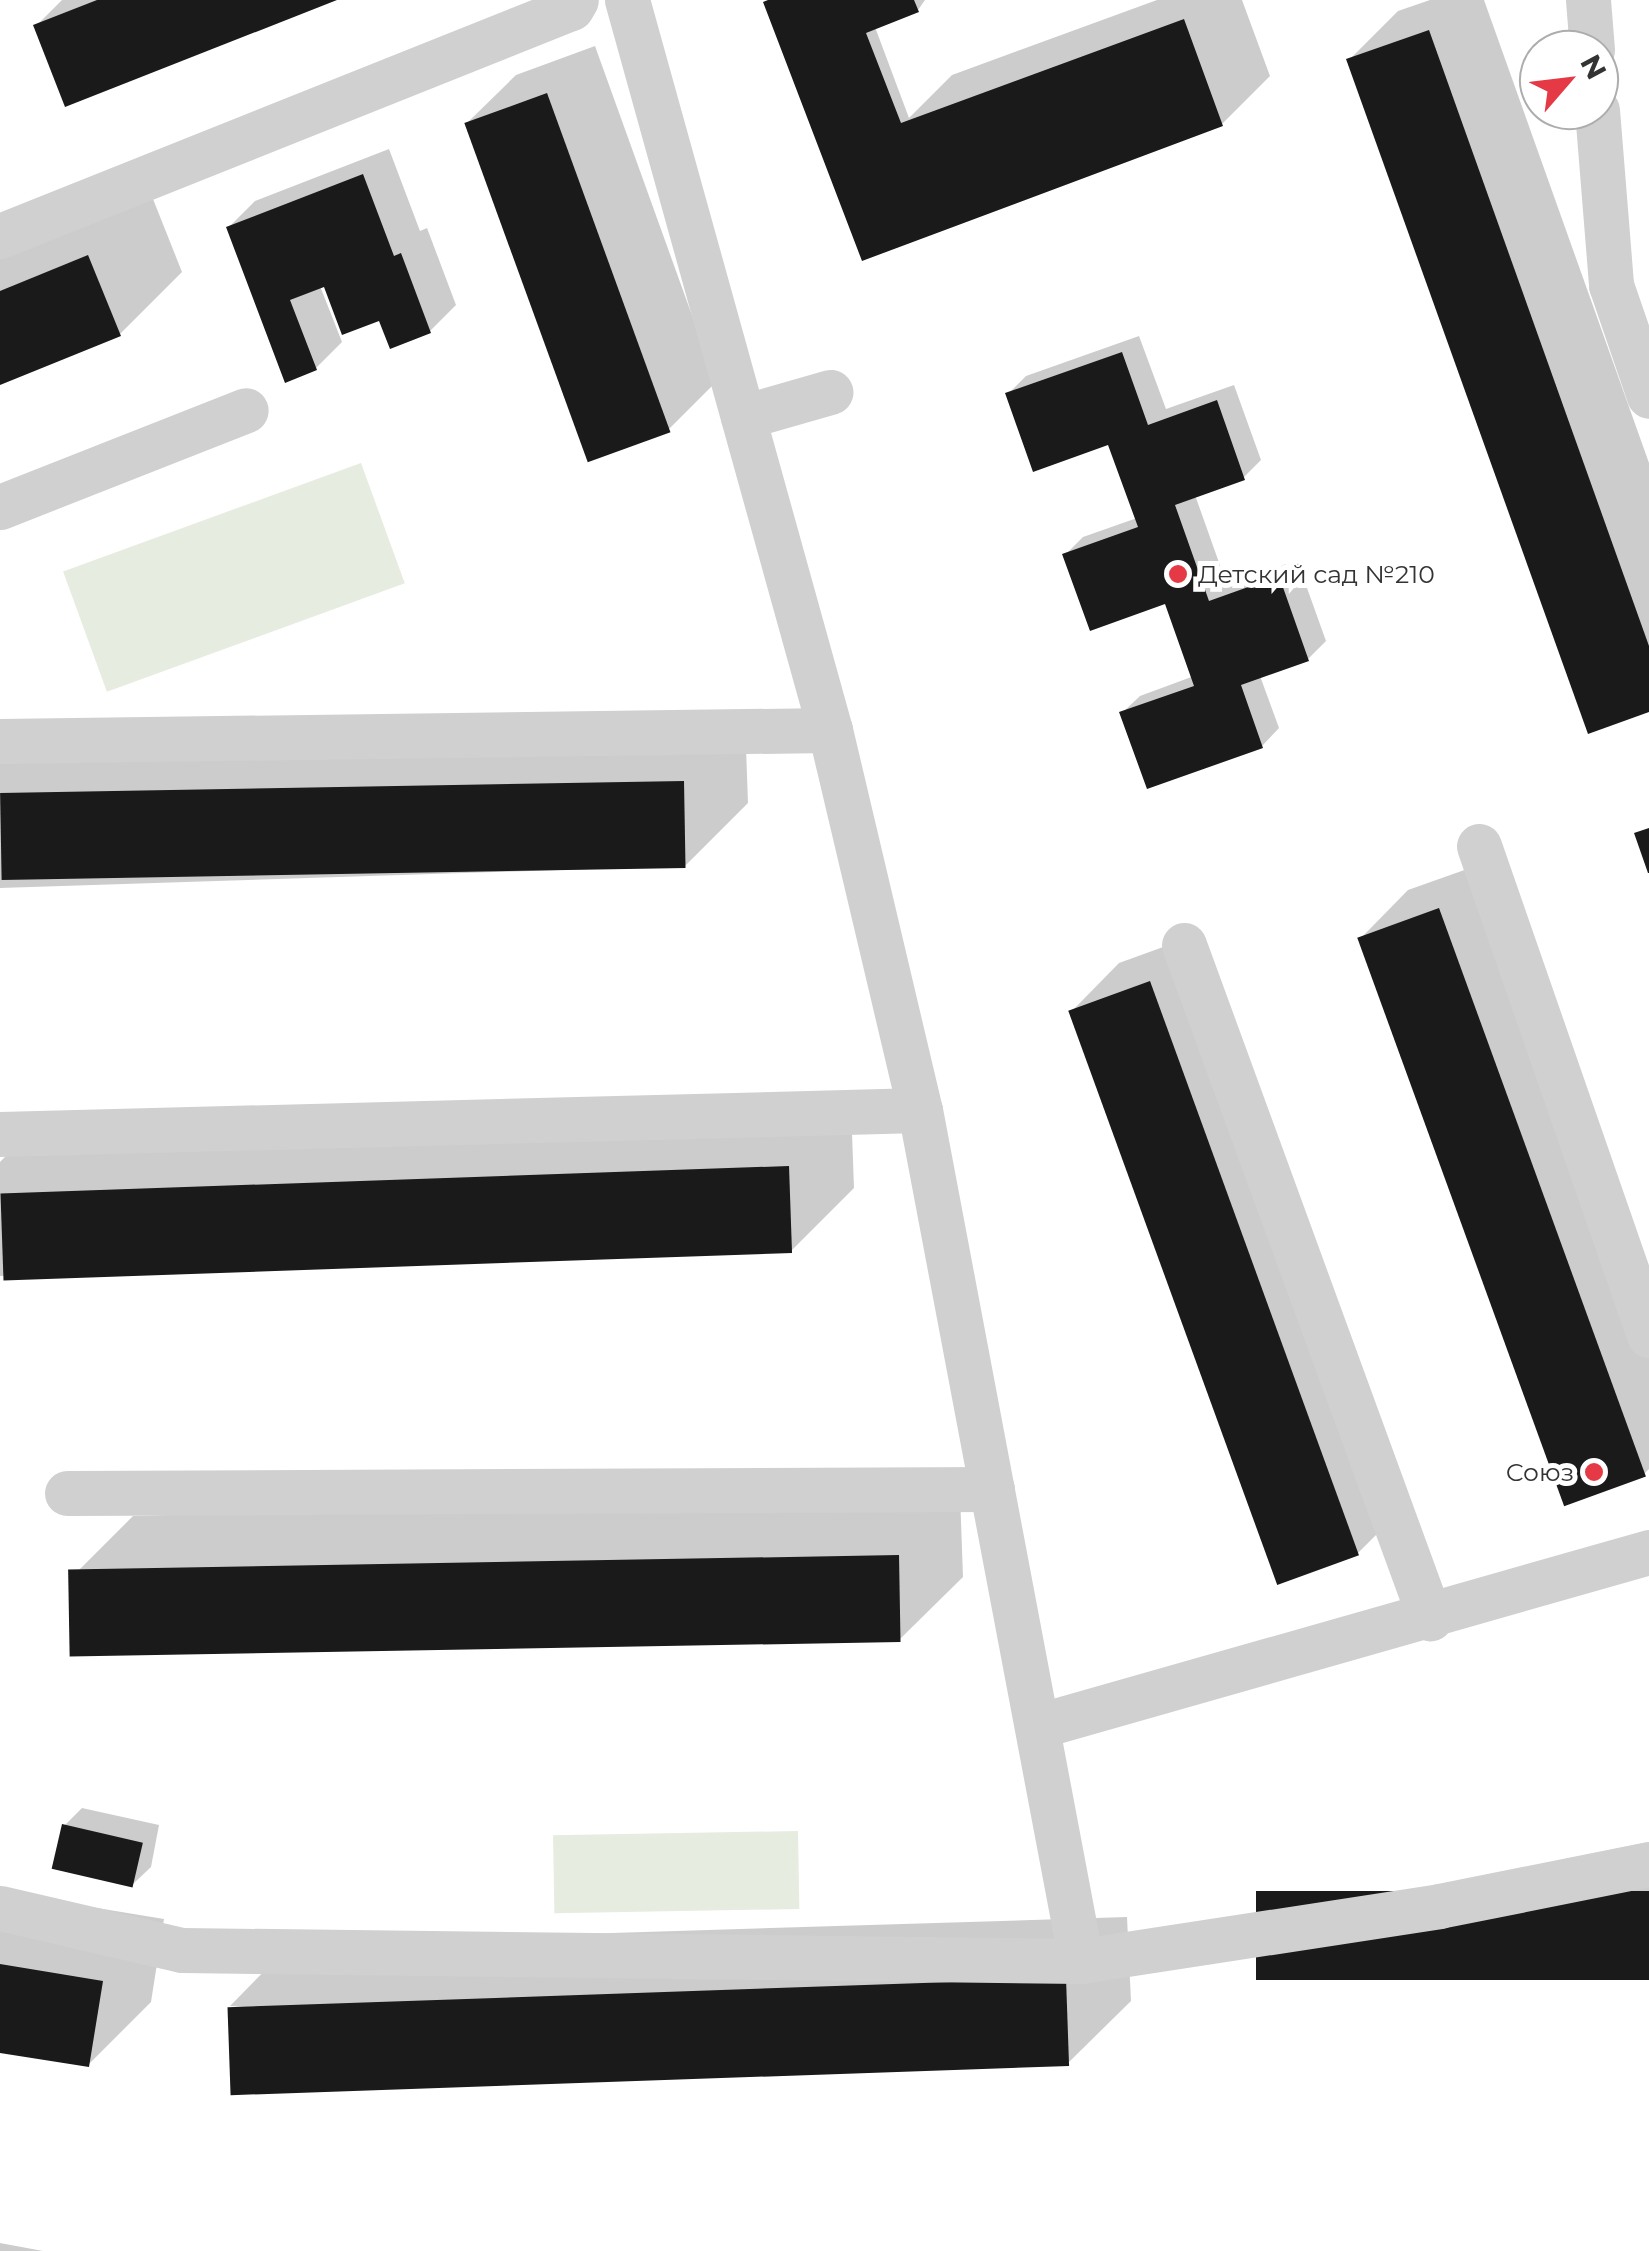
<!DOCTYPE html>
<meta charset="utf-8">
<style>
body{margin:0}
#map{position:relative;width:1649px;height:2251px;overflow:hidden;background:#fff;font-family:Montserrat,sans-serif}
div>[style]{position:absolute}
.green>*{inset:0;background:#e6ecdf;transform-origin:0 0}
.shadow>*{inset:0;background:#0003}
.building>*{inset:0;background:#1a1a1a;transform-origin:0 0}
.minor>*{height:45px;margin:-22.5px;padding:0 22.5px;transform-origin:22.5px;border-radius:22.5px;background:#d0d0d0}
.dots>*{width:28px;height:28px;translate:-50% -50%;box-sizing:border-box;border:5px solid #fff;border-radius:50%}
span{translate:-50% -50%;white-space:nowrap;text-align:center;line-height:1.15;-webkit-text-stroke:10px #fff;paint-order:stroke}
.poi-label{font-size:25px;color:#333}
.left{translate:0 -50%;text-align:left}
.right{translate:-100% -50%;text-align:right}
.north{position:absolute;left:1519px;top:30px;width:100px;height:100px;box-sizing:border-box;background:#fff;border:2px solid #adadad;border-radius:50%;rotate:62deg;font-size:28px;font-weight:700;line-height:40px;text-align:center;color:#333}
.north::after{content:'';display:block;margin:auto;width:35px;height:45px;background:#e63946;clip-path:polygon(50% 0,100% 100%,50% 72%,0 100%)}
</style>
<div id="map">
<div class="green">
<div style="left:361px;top:463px;width:128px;height:317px;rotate:70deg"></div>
<div style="left:798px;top:1831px;width:78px;height:245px;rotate:89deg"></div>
</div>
<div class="shadow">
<div style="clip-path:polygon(62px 0,330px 0,36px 26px)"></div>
<div style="clip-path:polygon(768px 0,925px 0,918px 10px,875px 27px,909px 118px,952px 75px,1157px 0,1242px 0,1270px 76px,1222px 124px,940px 229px)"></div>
<div style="clip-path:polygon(1430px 0,1484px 0,1649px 463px,1649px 710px,1349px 60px,1398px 11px)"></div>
<div style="clip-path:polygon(595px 46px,716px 382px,667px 431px,467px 123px,516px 75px)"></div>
<div style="clip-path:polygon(389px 149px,420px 231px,427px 228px,456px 305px,430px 331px,325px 284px,320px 286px,342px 342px,316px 368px,229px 227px,255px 201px)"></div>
<div style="clip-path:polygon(151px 194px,182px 272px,120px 334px,0 382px,0 255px)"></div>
<div style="clip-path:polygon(1139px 336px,1166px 409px,1234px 385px,1261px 460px,1243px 478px,1195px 495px,1227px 585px,1297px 560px,1326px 641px,1308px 659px,1260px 676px,1279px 728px,1262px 746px,1122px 713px,1140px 696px,1194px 676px,1167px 600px,1065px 555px,1083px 537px,1137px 518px,1110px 442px,1008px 394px,1026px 376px)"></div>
<div style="clip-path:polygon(745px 719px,748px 803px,685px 866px,0 888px,0 743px)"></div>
<div style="clip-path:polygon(1487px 862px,1649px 1309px,1649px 1469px,1643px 1475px,1360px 939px,1408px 890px)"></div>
<div style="clip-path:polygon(1199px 934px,1406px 1505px,1358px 1553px,1071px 1012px,1119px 963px)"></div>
<div style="clip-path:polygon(851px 1105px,854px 1188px,791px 1251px,0 1276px,0 1162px,31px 1130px)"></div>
<div style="clip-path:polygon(960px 1493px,963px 1577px,900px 1639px,71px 1578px,133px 1516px)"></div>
<div style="clip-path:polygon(82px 1808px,159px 1825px,151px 1867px,133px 1884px,64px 1826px)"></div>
<div style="clip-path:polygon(1649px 1842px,1649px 1977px,1267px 1970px,1329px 1907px)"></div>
<div style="clip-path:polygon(0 1892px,164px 1919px,151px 2002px,88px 2065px,0 2050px)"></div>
<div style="clip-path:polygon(1127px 1917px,1131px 2001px,1068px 2063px,230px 2006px,292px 1943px)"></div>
<div style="clip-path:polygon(0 2243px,43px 2251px,0 2251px)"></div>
</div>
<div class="building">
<div style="clip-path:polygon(97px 0,337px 0,65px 107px,33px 25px)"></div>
<div style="clip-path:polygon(768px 0,914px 0,919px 12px,866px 33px,901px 123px,1184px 19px,1223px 126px,862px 261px,763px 2px)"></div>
<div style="clip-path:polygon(1429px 30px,1649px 646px,1649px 712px,1588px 734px,1346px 59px)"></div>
<div style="left:547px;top:93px;width:361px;height:88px;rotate:70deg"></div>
<div style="clip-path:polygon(363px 174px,394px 256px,401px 253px,431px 333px,390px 349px,379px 321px,342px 335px,324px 287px,290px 300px,317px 370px,285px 383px,226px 227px)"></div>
<div style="clip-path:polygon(88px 255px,121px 336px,0 385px,0 291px)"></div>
<div style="clip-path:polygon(1122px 352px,1148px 425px,1217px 400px,1245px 480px,1175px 505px,1209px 601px,1279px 576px,1309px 661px,1241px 685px,1263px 748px,1147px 789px,1119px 712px,1194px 686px,1165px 604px,1090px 631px,1062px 554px,1138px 527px,1108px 445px,1033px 472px,1005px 393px)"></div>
<div style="left:684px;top:781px;width:87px;height:684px;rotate:89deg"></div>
<div style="clip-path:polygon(1649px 828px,1649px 873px,1648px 873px,1634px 833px)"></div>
<div style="left:1439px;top:908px;width:605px;height:87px;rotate:70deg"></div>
<div style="left:1150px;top:981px;width:611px;height:87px;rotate:70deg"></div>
<div style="left:789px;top:1166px;width:87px;height:789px;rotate:88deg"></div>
<div style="left:899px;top:1555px;width:87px;height:831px;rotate:89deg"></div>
<div style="left:62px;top:1824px;width:83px;height:46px;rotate:13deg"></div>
<div style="left:1649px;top:1891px;width:89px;height:393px;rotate:90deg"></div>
<div style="clip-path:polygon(0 1964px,103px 1981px,89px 2067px,0 2053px)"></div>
<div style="left:1066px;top:1978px;width:88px;height:839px;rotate:88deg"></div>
</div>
<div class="minor">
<div style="left:627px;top:0;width:758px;rotate:74.46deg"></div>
<div style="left:830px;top:730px;width:391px;rotate:76.7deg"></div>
<div style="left:920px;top:1110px;width:866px;rotate:79.29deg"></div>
<div style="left:1588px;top:0;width:50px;rotate:85.4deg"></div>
<div style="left:1597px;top:110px;width:176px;rotate:85.4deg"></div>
<div style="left:1611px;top:285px;width:117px;rotate:71.1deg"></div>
<div style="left:0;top:236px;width:615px;rotate:-21.77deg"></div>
<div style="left:571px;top:8px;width:9px;rotate:-58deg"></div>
<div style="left:743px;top:417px;width:91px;rotate:-16deg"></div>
<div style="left:0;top:507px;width:264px;rotate:-21.5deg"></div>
<div style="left:0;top:741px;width:830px;rotate:-0.76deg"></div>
<div style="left:1479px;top:846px;width:518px;rotate:70.83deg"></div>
<div style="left:1184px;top:945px;width:717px;rotate:69.92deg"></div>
<div style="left:0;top:1134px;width:920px;rotate:-1.49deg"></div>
<div style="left:67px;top:1493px;width:925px;rotate:-0.25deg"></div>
<div style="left:1038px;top:1726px;width:635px;rotate:-15.9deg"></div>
<div style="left:0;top:1908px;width:187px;rotate:13deg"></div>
<div style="left:182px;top:1950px;width:899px;rotate:0.7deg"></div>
<div style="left:1081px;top:1961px;width:362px;rotate:-8.7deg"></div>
<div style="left:1439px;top:1906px;width:214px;rotate:-11.3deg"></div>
</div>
<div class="dots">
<div style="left:1178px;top:574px;background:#e63946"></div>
<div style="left:1594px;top:1472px;background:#e63946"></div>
</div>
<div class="poi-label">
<span class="left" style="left:1198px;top:574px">Детский сад №210</span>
<span class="right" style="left:1574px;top:1472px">Союз</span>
</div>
<div class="north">N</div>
</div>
